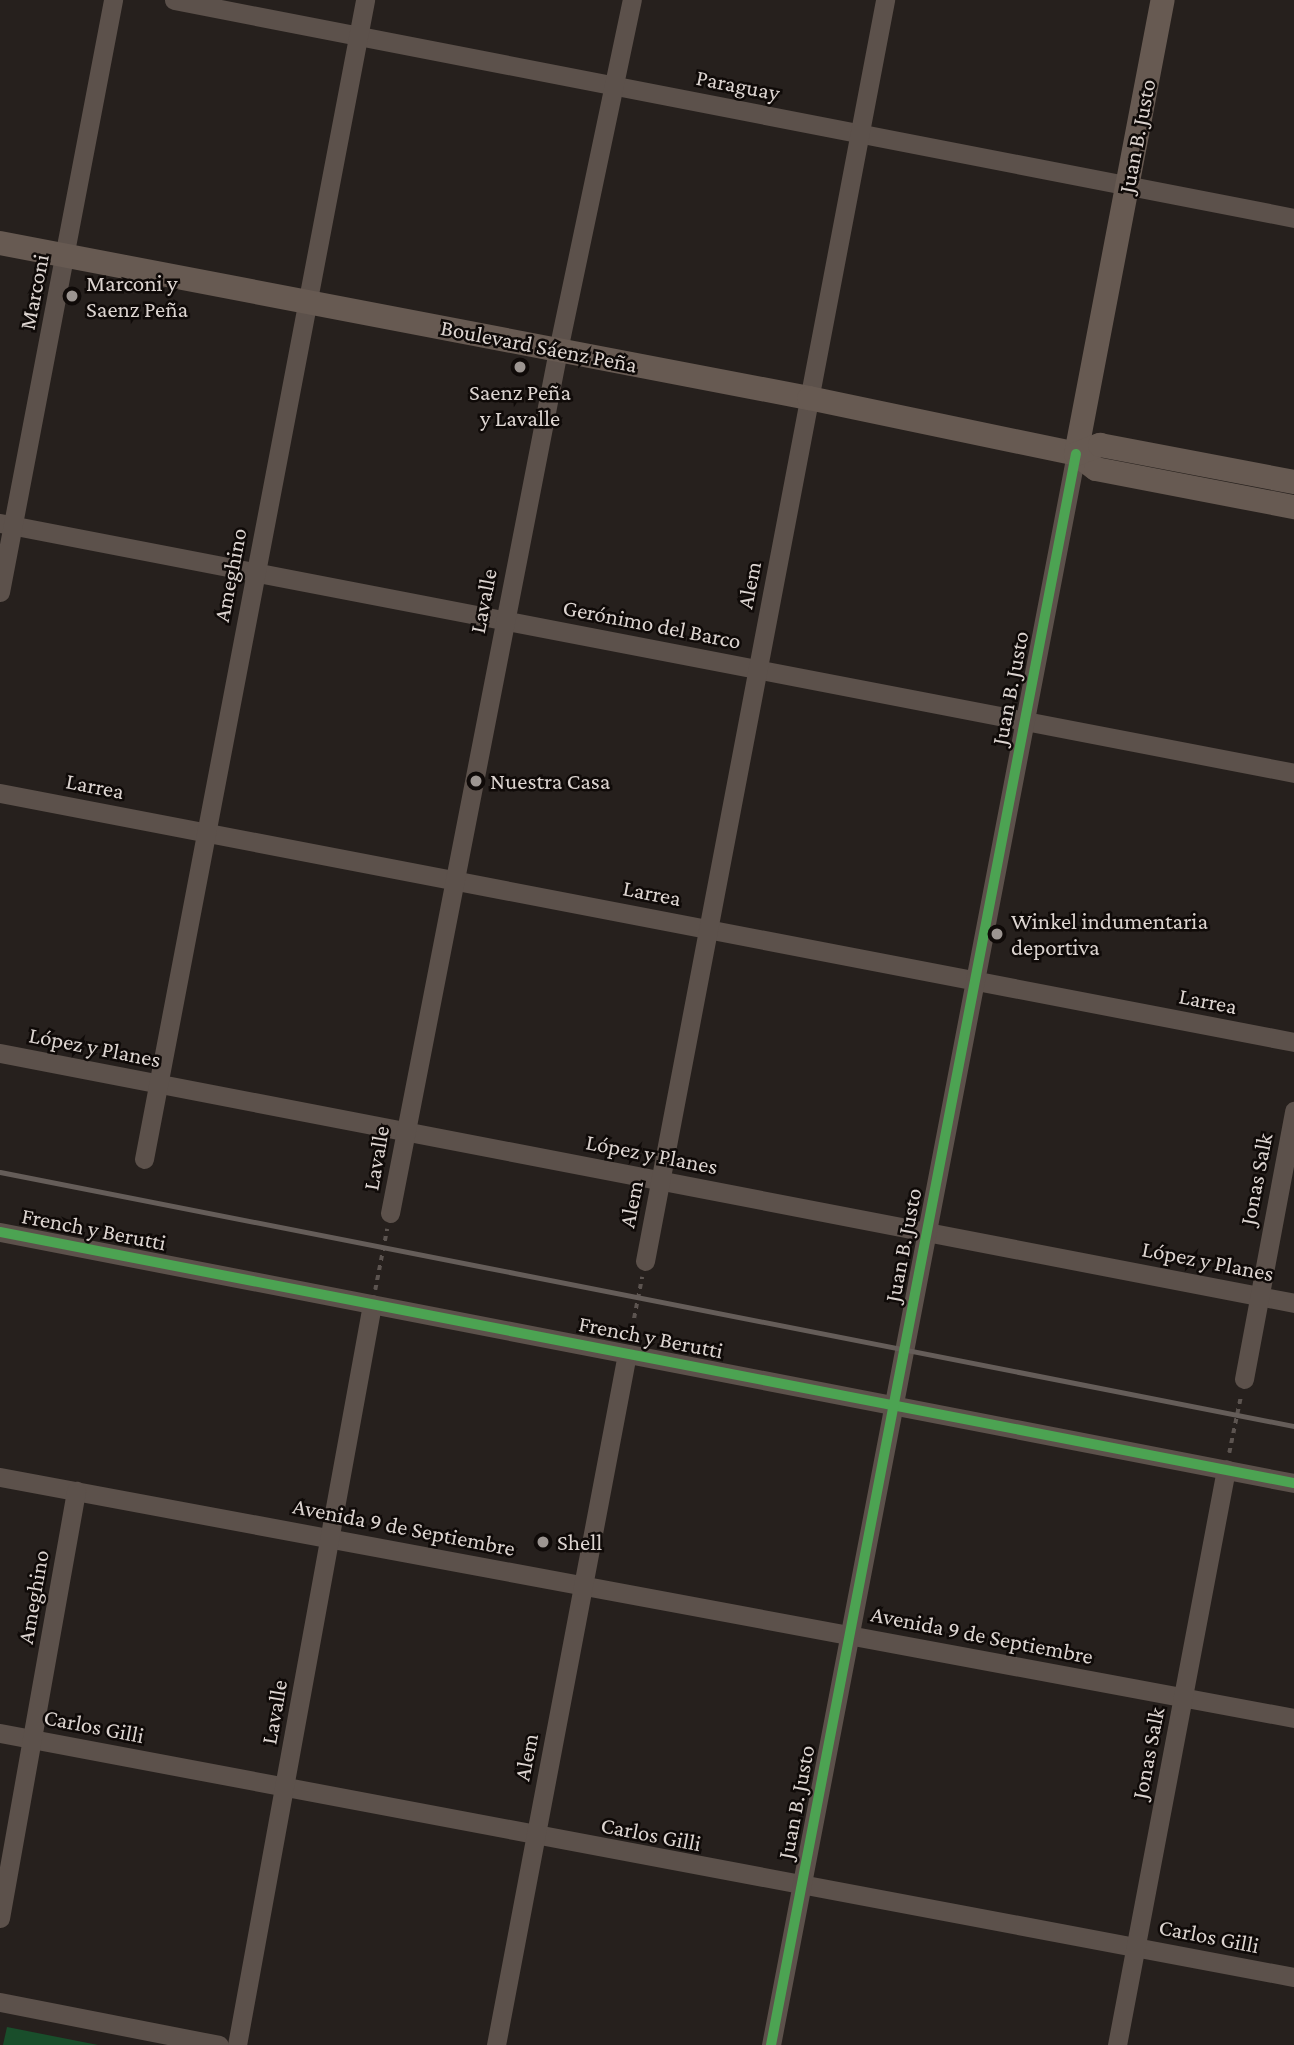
<!DOCTYPE html>
<meta charset="utf-8">
<style>
body{margin:0}
#map{position:relative;width:1294px;height:2045px;overflow:hidden;background:#26201d;font-family:"Crimson Pro",serif}
div>[style]{position:absolute}
.green>*{inset:0;background:#194e2b}
.path>*{height:3.5px;margin-top:-1.75px;transform-origin:0;background:repeating-linear-gradient(90deg,#5c5450 0 5px,transparent 0 10px)}
.minor>*{height:19px;margin:-9.5px;padding:0 9.5px;transform-origin:9.5px;border-radius:9.5px;background:#5c514b}
.major>*{height:24px;margin:-12px;padding:0 12px;transform-origin:12px;border-radius:12px;background:#675a52}
.rail>*{height:5px;margin:-2.5px;padding:0 2.5px;transform-origin:2.5px;border-radius:2.5px;background:#655d59}
.cycleway>*{height:10px;margin:-5px;padding:0 5px;transform-origin:5px;border-radius:5px;background:#4ca352}
.dots>*{width:19px;height:19px;translate:-50% -50%;box-sizing:border-box;border:4px solid #0f0a08;border-radius:50%}
span{translate:-50% -50%;white-space:nowrap;text-align:center;line-height:1.15;-webkit-text-stroke:5px #0f0a08;paint-order:stroke}
.street-label{font-size:23px;color:#dcd4d0}
.poi-label{font-size:23px;color:#dcd4d0}
.left{translate:0 -50%;text-align:left}
</style>
<div id="map">
<div class="green">
<div style="clip-path:polygon(7px 2027px,98px 2045px,3px 2045px)"></div>
</div>
<div class="path">
<div style="left:375px;top:1290px;width:62px;rotate:-78.9deg"></div>
<div style="left:630px;top:1338px;width:62px;rotate:-78.9deg"></div>
<div style="left:1229px;top:1453px;width:59px;rotate:-78.3deg"></div>
</div>
<div class="minor">
<div style="left:174px;top:0;width:1141px;rotate:11.01deg"></div>
<div style="left:0;top:523px;width:1318px;rotate:10.93deg"></div>
<div style="left:0;top:592px;width:603px;rotate:-79.19deg"></div>
<div style="left:0;top:793px;width:1318px;rotate:10.89deg"></div>
<div style="left:0;top:1053px;width:1318px;rotate:10.93deg"></div>
<div style="left:144px;top:1159px;width:1180px;rotate:-79.2deg"></div>
<div style="left:390px;top:1213px;width:879px;rotate:-78.98deg"></div>
<div style="left:558px;top:350px;width:358px;rotate:-78.1deg"></div>
<div style="left:0;top:1232px;width:1318px;rotate:10.98deg"></div>
<div style="left:645px;top:1261px;width:1284px;rotate:-79.22deg"></div>
<div style="left:1244px;top:1379px;width:273px;rotate:-79.4deg"></div>
<div style="left:0;top:1477px;width:1316px;rotate:10.55deg"></div>
<div style="left:0;top:1733px;width:1317px;rotate:10.68deg"></div>
<div style="left:0;top:1918px;width:434px;rotate:-79.9deg"></div>
<div style="left:0;top:2002px;width:223px;rotate:11.1deg"></div>
<div style="left:237px;top:2045px;width:753px;rotate:-79.67deg"></div>
<div style="left:496px;top:2045px;width:703px;rotate:-79.27deg"></div>
<div style="left:771px;top:2045px;width:1620px;rotate:-79.15deg"></div>
<div style="left:1117px;top:2045px;width:586px;rotate:-79.28deg"></div>
</div>
<div class="major">
<div style="left:0;top:243px;width:824px;rotate:10.85deg"></div>
<div style="left:809px;top:398px;width:273px;rotate:11.8deg"></div>
<div style="left:1076px;top:454px;width:25px;rotate:37deg"></div>
<div style="left:1096px;top:469px;width:202px;rotate:10.9deg"></div>
<div style="left:1076px;top:454px;width:462px;rotate:-79.2deg"></div>
<div style="left:1076px;top:454px;width:26px;rotate:-21deg"></div>
<div style="left:1100px;top:445px;width:197px;rotate:10.8deg"></div>
</div>
<div class="rail">
<div style="left:0;top:1172px;width:1319px;rotate:11.11deg"></div>
</div>
<div class="cycleway">
<div style="left:0;top:1232px;width:1318px;rotate:10.98deg"></div>
<div style="left:771px;top:2045px;width:1620px;rotate:-79.15deg"></div>
</div>
<div class="dots">
<div style="left:72px;top:296px;background:#9c9591"></div>
<div style="left:520px;top:367px;background:#9c9591"></div>
<div style="left:476px;top:781px;background:#9c9591"></div>
<div style="left:997px;top:934px;background:#9c9591"></div>
<div style="left:543px;top:1542px;background:#9c9591"></div>
</div>
<div class="street-label">
<span style="left:738px;top:85px;rotate:11deg">Paraguay</span>
<span style="left:1137px;top:136px;rotate:-79deg">Juan B. Justo</span>
<span style="left:34px;top:292px;rotate:-79deg">Marconi</span>
<span style="left:539px;top:346px;rotate:11deg">Boulevard Sáenz Peña</span>
<span style="left:230px;top:575px;rotate:-79deg">Ameghino</span>
<span style="left:749px;top:585px;rotate:-79deg">Alem</span>
<span style="left:483px;top:601px;rotate:-79deg">Lavalle</span>
<span style="left:652px;top:624px;rotate:11deg">Gerónimo del Barco</span>
<span style="left:1010px;top:688px;rotate:-79deg">Juan B. Justo</span>
<span style="left:95px;top:786px;rotate:11deg">Larrea</span>
<span style="left:652px;top:893px;rotate:11deg">Larrea</span>
<span style="left:1208px;top:1001px;rotate:11deg">Larrea</span>
<span style="left:95px;top:1047px;rotate:11deg">López y Planes</span>
<span style="left:652px;top:1154px;rotate:11deg">López y Planes</span>
<span style="left:376px;top:1158px;rotate:-80deg">Lavalle</span>
<span style="left:1256px;top:1179px;rotate:-79deg">Jonas Salk</span>
<span style="left:631px;top:1204px;rotate:-79deg">Alem</span>
<span style="left:94px;top:1229px;rotate:11deg">French y Berutti</span>
<span style="left:903px;top:1245px;rotate:-79deg">Juan B. Justo</span>
<span style="left:1208px;top:1261px;rotate:11deg">López y Planes</span>
<span style="left:651px;top:1337px;rotate:11deg">French y Berutti</span>
<span style="left:404px;top:1527px;rotate:11deg">Avenida 9 de Septiembre</span>
<span style="left:33px;top:1597px;rotate:-80deg">Ameghino</span>
<span style="left:982px;top:1635px;rotate:11deg">Avenida 9 de Septiembre</span>
<span style="left:274px;top:1712px;rotate:-80deg">Lavalle</span>
<span style="left:94px;top:1726px;rotate:11deg">Carlos Gilli</span>
<span style="left:1148px;top:1753px;rotate:-79deg">Jonas Salk</span>
<span style="left:526px;top:1757px;rotate:-79deg">Alem</span>
<span style="left:796px;top:1802px;rotate:-79deg">Juan B. Justo</span>
<span style="left:651px;top:1834px;rotate:11deg">Carlos Gilli</span>
<span style="left:1209px;top:1936px;rotate:11deg">Carlos Gilli</span>
</div>
<div class="poi-label">
<span class="left" style="left:86px;top:296px">Marconi y<br>Saenz Peña</span>
<span style="left:520px;top:405px">Saenz Peña<br>y Lavalle</span>
<span class="left" style="left:490px;top:781px">Nuestra Casa</span>
<span class="left" style="left:1011px;top:934px">Winkel indumentaria<br>deportiva</span>
<span class="left" style="left:557px;top:1542px">Shell</span>
</div>
</div>
